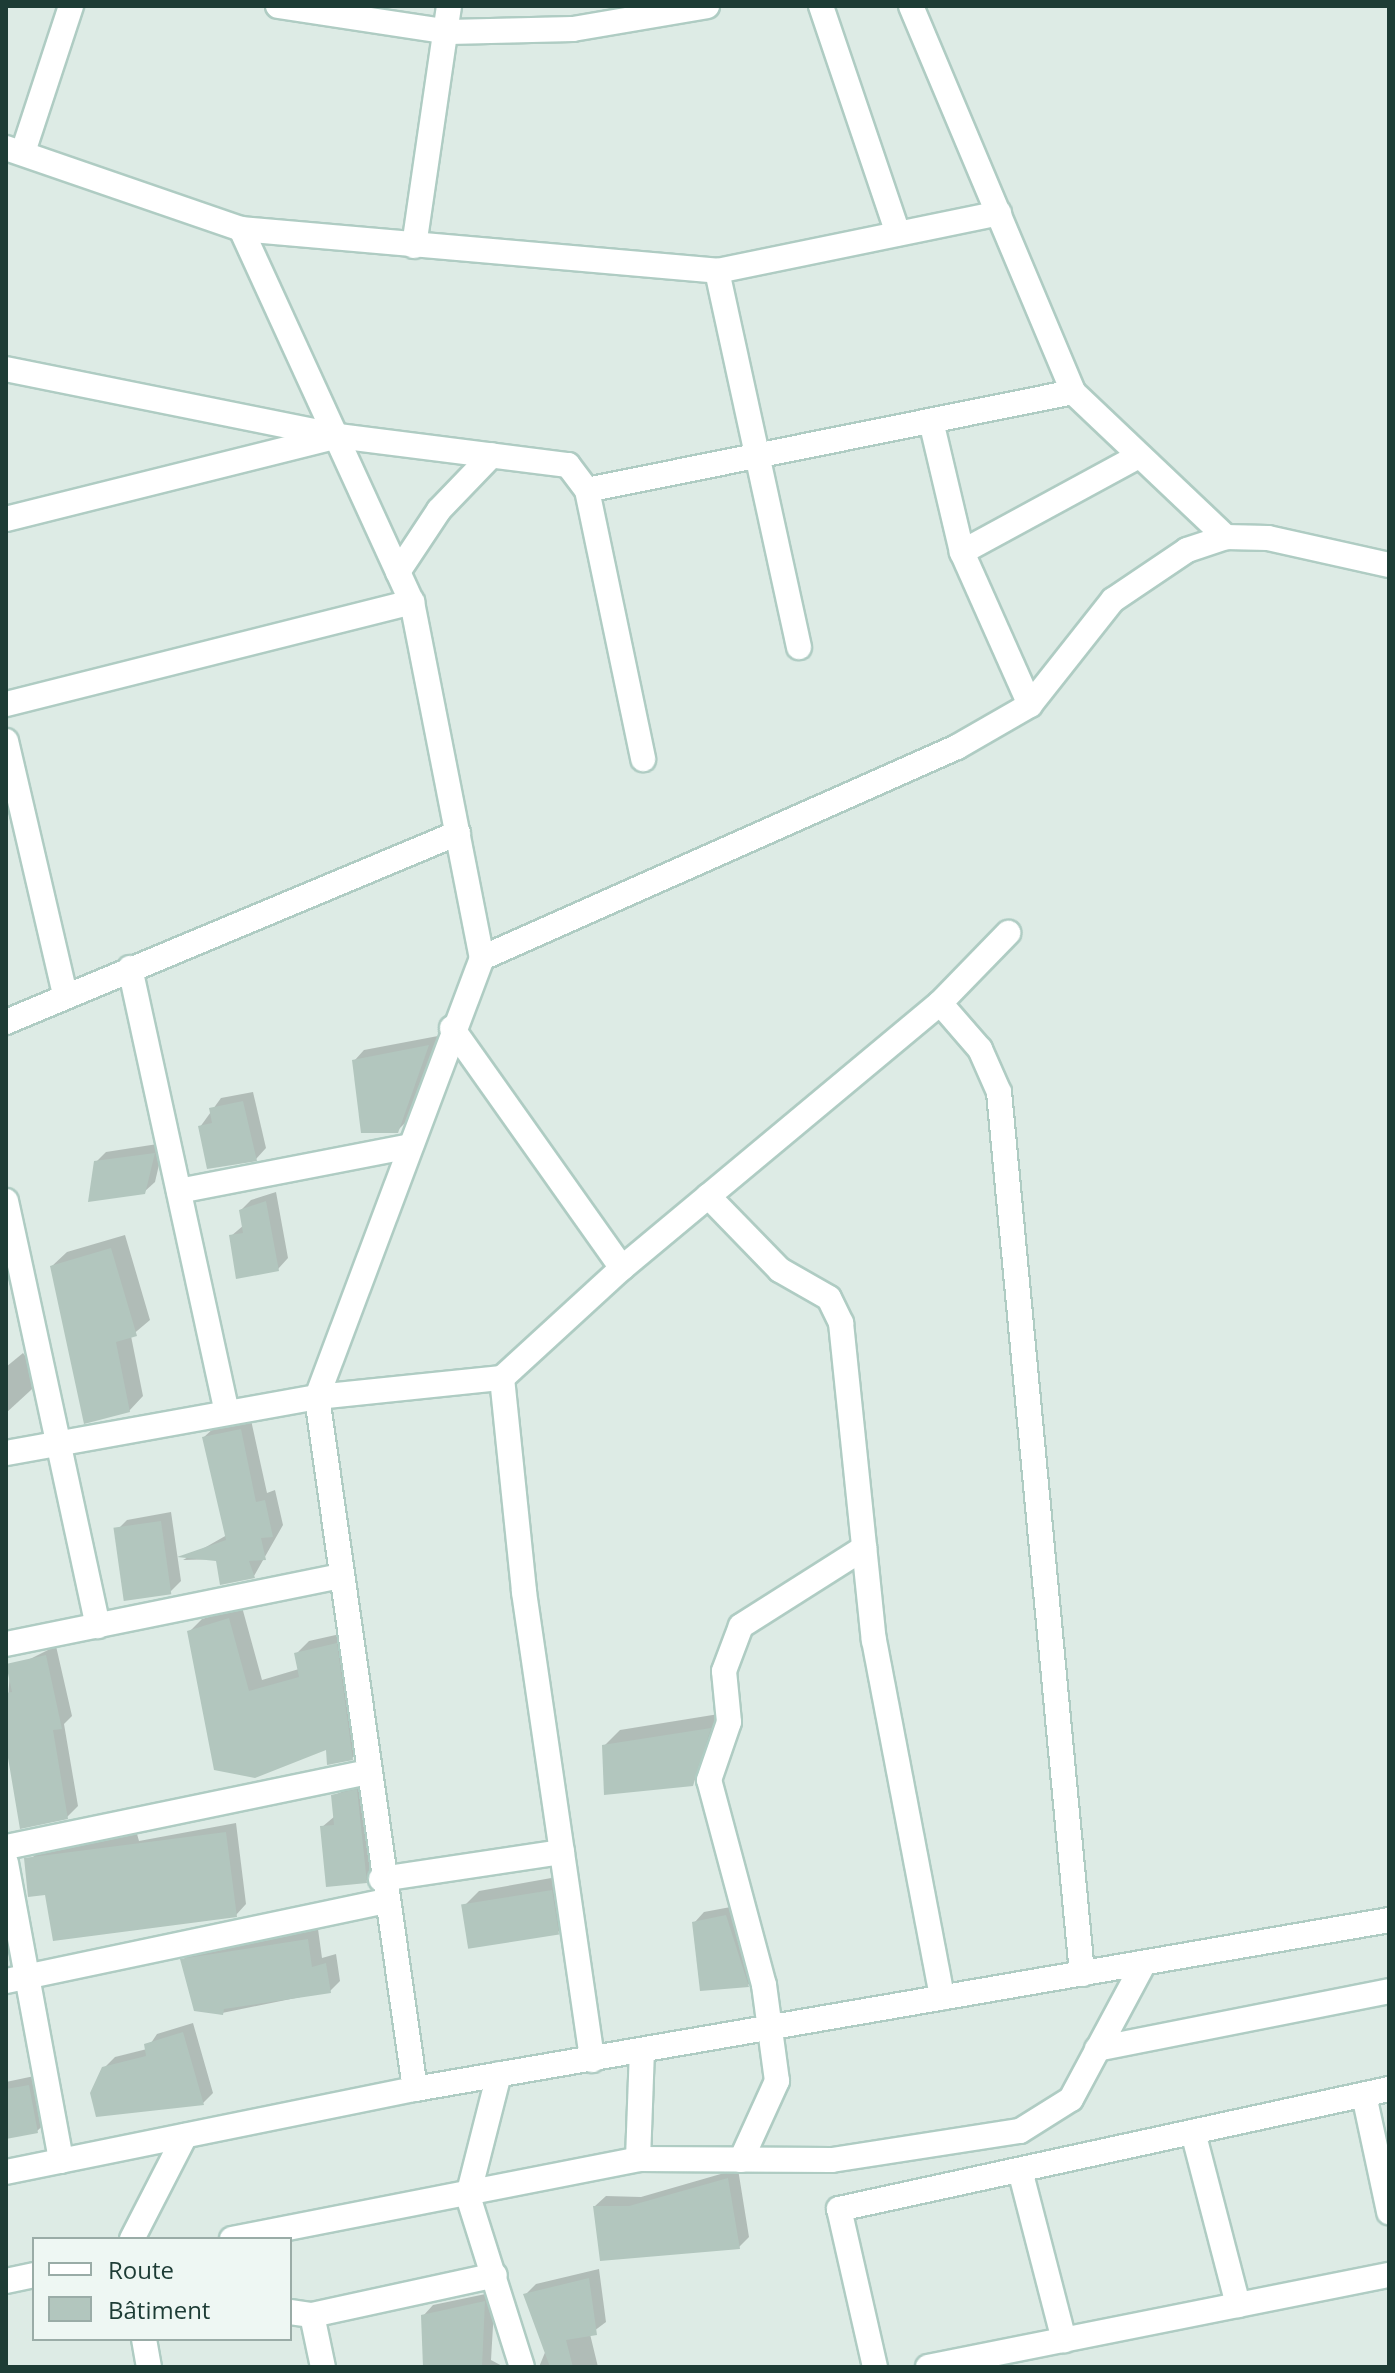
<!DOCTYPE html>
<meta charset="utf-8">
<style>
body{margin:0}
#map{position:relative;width:1395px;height:2373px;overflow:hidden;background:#ddebe5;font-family:"Open Sans",sans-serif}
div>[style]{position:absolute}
.shadow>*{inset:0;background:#0003}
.building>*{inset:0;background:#b2c6be;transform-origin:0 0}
.roads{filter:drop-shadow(2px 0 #afccc3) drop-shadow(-2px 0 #afccc3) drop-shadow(0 2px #afccc3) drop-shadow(0 -2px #afccc3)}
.street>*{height:24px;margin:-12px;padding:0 12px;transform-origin:12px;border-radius:12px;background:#fff}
.secondary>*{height:24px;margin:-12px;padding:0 12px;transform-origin:12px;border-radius:12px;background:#fff}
span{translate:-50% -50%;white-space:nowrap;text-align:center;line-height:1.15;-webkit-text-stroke:6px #eef7f3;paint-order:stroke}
.frame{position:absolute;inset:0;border:8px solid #1d3c35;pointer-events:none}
.legend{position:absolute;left:32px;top:2237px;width:260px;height:104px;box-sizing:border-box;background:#eef7f3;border:2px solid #9aaca7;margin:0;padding:10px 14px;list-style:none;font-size:24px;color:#1d3c35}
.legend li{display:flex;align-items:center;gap:16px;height:40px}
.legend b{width:40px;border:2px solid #9aaca7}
</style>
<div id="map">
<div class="shadow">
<div style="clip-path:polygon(438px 1036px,408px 1120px,397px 1131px,354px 1061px,364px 1050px)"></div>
<div style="clip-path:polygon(253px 1092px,266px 1148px,256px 1159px,200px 1127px,221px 1098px)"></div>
<div style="clip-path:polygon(164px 1143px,155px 1182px,144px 1192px,96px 1162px,106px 1152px)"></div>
<div style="clip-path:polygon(276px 1192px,288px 1258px,278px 1269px,231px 1236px,244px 1225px,241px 1210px,251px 1200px)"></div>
<div style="clip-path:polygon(125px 1235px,150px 1320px,131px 1336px,143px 1396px,129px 1411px,52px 1266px,67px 1252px)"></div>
<div style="clip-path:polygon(23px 1353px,43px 1379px,6px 1413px,6px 1367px)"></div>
<div style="clip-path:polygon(251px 1420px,267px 1493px,275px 1490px,283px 1525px,254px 1576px,222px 1583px,218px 1559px,183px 1560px,227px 1535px,204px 1437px,215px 1427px)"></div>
<div style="clip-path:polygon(171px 1512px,181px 1581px,170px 1592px,116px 1531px,127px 1520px)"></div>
<div style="clip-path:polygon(242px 1607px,262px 1680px,299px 1669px,296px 1654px,309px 1641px,349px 1632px,365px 1745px,352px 1758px,327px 1747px,255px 1776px,189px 1632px,202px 1619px)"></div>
<div style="clip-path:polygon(56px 1646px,72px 1716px,64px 1724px,78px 1806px,67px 1817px,6px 1734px,10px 1669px)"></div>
<div style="clip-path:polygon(725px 1713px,710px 1764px,693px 1781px,604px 1746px,620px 1730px)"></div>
<div style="clip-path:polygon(367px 1780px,376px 1870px,366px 1881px,322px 1827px,335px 1816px,333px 1796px)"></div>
<div style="clip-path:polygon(236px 1823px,246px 1904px,236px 1915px,46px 1892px,32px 1858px,43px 1847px,137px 1834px,139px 1841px)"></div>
<div style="clip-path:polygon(568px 1875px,574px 1916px,558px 1932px,463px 1907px,479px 1891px)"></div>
<div style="clip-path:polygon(6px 1898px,17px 1944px,6px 1956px)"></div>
<div style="clip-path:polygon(736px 1906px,758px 1974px,748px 1985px,694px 1923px,704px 1912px)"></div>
<div style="clip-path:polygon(318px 1929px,322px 1958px,336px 1954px,340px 1981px,330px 1991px,222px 2013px,183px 1960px,193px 1950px)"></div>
<div style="clip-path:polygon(193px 2023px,213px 2093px,203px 2103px,104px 2068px,115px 2057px,147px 2049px,157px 2034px)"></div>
<div style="clip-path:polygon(39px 2075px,48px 2121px,37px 2131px,6px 2137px,6px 2082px)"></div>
<div style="clip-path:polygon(738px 2169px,749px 2237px,739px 2247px,595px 2206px,606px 2196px,641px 2197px)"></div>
<div style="clip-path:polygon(599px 2269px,606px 2322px,590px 2334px,598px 2367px,539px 2367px,546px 2350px,526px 2294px,536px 2284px)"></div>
<div style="clip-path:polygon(495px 2292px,491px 2360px,504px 2367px,425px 2367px,423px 2316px,433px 2305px)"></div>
</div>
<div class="building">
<div style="clip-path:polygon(429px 1045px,398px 1133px,361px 1133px,352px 1060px)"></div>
<div style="clip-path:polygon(243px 1101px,257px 1161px,207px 1169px,198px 1126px,212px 1123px,209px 1108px)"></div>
<div style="clip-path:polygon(155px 1153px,145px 1194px,88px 1202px,94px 1161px)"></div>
<div style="clip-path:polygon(266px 1201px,279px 1271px,236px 1279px,229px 1235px,243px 1233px,239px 1210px)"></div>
<div style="clip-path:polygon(111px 1248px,137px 1336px,116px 1342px,130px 1412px,84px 1424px,50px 1266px)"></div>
<div style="clip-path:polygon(241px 1429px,256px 1502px,265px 1500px,273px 1537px,261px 1538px,266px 1560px,249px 1561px,255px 1578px,220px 1585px,216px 1561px,177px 1557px,226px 1540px,202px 1437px)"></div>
<div style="left:161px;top:1521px;width:74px;height:48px;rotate:82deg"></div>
<div style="clip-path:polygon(229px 1618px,249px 1691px,299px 1677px,294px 1653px,337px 1643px,353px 1760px,327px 1765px,326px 1750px,255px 1778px,214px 1770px,187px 1631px)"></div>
<div style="clip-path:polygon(46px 1655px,62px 1729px,53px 1730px,68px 1819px,20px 1829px,6px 1746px,6px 1693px,12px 1692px,6px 1664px)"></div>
<div style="clip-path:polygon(711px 1728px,693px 1786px,604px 1795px,602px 1745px)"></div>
<div style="clip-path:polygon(357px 1789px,367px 1883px,326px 1887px,320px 1826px,334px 1825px,331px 1795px)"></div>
<div style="clip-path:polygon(226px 1832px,237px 1917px,53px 1941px,45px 1895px,28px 1897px,24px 1858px)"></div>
<div style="left:552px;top:1890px;width:45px;height:92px;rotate:81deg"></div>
<div style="clip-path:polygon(726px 1915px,749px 1987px,700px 1991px,692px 1922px)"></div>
<div style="clip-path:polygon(308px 1939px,312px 1967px,326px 1963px,331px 1993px,224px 2009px,223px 2015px,194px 2011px,180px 1959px)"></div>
<div style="clip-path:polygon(183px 2032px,204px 2105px,96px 2117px,90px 2093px,102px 2067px,146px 2056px,144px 2044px)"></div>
<div style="clip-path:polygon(29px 2085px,38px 2133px,6px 2139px,6px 2089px)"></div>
<div style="clip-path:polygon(728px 2178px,740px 2249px,600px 2261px,593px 2206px,629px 2206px)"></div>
<div style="clip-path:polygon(589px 2278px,597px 2335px,566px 2340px,573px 2367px,550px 2367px,523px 2294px)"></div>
<div style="clip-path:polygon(485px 2301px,482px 2367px,423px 2367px,421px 2315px)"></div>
</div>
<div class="roads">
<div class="street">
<div style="left:278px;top:6px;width:173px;rotate:8.6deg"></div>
<div style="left:449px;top:32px;width:124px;rotate:-1.4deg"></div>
<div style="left:573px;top:29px;width:136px;rotate:-9.7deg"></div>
<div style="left:821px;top:6px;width:240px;rotate:71.3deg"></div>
<div style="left:911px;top:6px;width:419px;rotate:67.2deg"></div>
<div style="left:1073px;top:392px;width:211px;rotate:43.5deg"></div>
<div style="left:6px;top:148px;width:249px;rotate:19deg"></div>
<div style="left:241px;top:229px;width:478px;rotate:5deg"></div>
<div style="left:717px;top:271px;width:385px;rotate:77.7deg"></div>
<div style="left:23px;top:152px;width:154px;rotate:-71.8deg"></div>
<div style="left:241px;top:229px;width:410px;rotate:65.4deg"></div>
<div style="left:412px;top:602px;width:363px;rotate:78.9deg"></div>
<div style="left:482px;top:958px;width:469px;rotate:110.6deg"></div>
<div style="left:317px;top:1397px;width:699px;rotate:81.94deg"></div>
<div style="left:414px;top:246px;width:243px;rotate:-81.7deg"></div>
<div style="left:717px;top:271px;width:288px;rotate:-11.6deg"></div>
<div style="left:6px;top:369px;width:339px;rotate:11.4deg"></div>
<div style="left:338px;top:436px;width:232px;rotate:7.2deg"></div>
<div style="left:568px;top:465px;width:31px;rotate:53deg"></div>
<div style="left:587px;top:490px;width:275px;rotate:78.2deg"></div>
<div style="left:931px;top:421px;width:135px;rotate:76.7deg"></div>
<div style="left:962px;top:552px;width:167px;rotate:66deg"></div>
<div style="left:587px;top:490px;width:496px;rotate:-11.4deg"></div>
<div style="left:6px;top:519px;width:336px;rotate:-14deg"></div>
<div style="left:962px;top:552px;width:197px;rotate:-28.5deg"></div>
<div style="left:398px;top:572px;width:74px;rotate:-56.5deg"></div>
<div style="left:439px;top:510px;width:76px;rotate:-46.1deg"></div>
<div style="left:6px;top:704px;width:419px;rotate:-14.1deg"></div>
<div style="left:6px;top:741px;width:261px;rotate:76.9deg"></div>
<div style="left:482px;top:958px;width:520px;rotate:-23.95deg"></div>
<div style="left:957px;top:747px;width:84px;rotate:-29.9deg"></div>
<div style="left:1030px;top:705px;width:134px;rotate:-51.7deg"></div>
<div style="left:1113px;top:600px;width:89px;rotate:-34deg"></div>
<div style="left:1187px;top:550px;width:41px;rotate:-18.4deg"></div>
<div style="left:1226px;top:537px;width:42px;rotate:1.4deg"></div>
<div style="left:1268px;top:538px;width:124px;rotate:12.6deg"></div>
<div style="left:130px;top:968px;width:455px;rotate:77.7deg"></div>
<div style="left:940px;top:1003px;width:61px;rotate:49deg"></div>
<div style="left:980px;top:1049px;width:47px;rotate:66.2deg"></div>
<div style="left:999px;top:1092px;width:886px;rotate:84.62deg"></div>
<div style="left:6px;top:1022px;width:490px;rotate:-22.7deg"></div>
<div style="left:452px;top:1028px;width:294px;rotate:54.7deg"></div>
<div style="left:179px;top:1191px;width:236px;rotate:-11deg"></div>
<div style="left:708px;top:1196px;width:103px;rotate:45.8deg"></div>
<div style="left:780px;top:1270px;width:56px;rotate:29.7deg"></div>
<div style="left:829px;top:1298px;width:28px;rotate:64deg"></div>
<div style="left:841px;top:1323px;width:319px;rotate:84.1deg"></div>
<div style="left:874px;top:1640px;width:364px;rotate:79.2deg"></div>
<div style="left:6px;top:1201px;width:435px;rotate:77.8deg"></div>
<div style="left:502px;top:1378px;width:215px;rotate:84.1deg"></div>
<div style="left:524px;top:1592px;width:473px;rotate:81.7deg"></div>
<div style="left:6px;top:1453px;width:316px;rotate:-10.2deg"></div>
<div style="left:317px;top:1397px;width:186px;rotate:-5.9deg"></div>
<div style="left:502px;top:1378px;width:163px;rotate:-42.5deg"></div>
<div style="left:622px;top:1268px;width:414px;rotate:-39.8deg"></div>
<div style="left:940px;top:1003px;width:98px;rotate:-45.8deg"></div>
<div style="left:6px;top:1644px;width:342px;rotate:-11.5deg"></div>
<div style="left:6px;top:1847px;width:369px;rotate:-11.7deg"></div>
<div style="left:6px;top:1863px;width:303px;rotate:79.5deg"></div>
<div style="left:381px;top:1879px;width:183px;rotate:-8.5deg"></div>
<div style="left:6px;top:1981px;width:386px;rotate:-11.9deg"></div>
<div style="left:1097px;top:2049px;width:298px;rotate:-11.2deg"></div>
<div style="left:499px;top:2074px;width:126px;rotate:104.3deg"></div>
<div style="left:468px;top:2196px;width:179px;rotate:72.5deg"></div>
<div style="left:1364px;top:2095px;width:120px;rotate:77.9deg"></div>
<div style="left:1193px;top:2132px;width:179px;rotate:75.4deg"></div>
<div style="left:638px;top:2159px;width:108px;rotate:-87.9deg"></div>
<div style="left:741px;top:2160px;width:87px;rotate:-65.5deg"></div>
<div style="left:777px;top:2081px;width:97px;rotate:-97.7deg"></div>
<div style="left:764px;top:1985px;width:212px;rotate:-105deg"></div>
<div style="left:709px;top:1780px;width:61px;rotate:-71deg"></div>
<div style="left:729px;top:1722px;width:51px;rotate:-95.6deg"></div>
<div style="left:724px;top:1671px;width:48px;rotate:-69.3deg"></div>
<div style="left:741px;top:1626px;width:146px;rotate:-32.4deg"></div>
<div style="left:1020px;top:2170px;width:176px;rotate:75.5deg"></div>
<div style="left:132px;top:2239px;width:116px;rotate:-62.8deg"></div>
<div style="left:232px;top:2239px;width:414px;rotate:-11.1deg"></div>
<div style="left:638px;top:2159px;width:194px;rotate:0.3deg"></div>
<div style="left:832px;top:2160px;width:190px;rotate:-8.8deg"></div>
<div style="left:1020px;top:2131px;width:60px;rotate:-32.1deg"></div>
<div style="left:1071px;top:2099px;width:154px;rotate:-61.8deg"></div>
<div style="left:6px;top:2281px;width:29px;rotate:-12deg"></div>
<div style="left:290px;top:2312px;width:22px;rotate:8deg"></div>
<div style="left:312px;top:2315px;width:187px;rotate:-12.3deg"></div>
<div style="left:312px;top:2315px;width:53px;rotate:78.1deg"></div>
<div style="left:144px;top:2339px;width:28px;rotate:80deg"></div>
<div style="left:875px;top:2367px;width:162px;rotate:-102.8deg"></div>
<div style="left:839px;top:2209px;width:563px;rotate:-12.31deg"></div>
<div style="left:928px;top:2367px;width:470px;rotate:-11.3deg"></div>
</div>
<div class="secondary">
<div style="left:6px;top:2172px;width:417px;rotate:-11.5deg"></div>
<div style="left:415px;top:2089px;width:989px;rotate:-9.84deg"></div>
</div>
</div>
<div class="frame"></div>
<ul class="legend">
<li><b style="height:10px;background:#fff"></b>Route</li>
<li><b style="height:22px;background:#b2c6be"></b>Bâtiment</li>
</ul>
</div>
